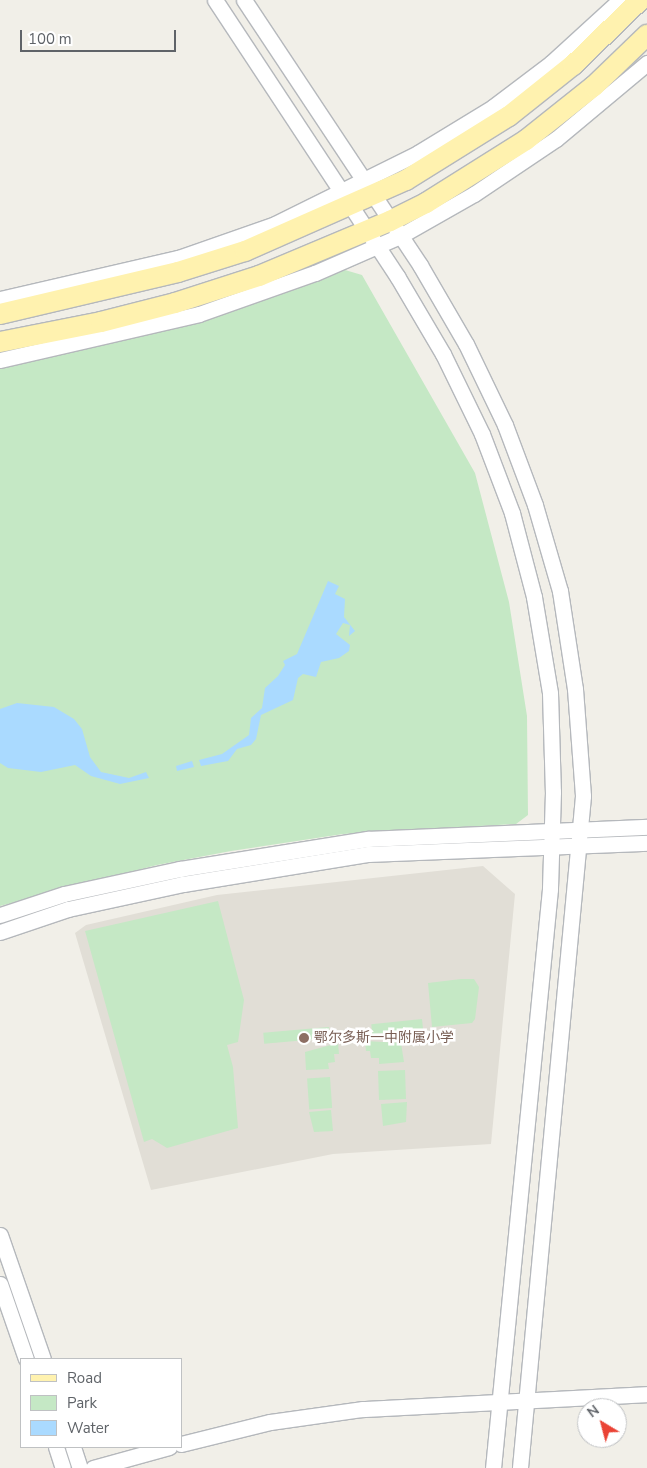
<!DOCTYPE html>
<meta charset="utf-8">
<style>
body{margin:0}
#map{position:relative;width:647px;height:1468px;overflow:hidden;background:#f1efe8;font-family:"Nunito Sans","Noto Sans SC",sans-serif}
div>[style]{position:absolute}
.education>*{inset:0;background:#e1ded6}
.green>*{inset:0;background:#c5e8c5;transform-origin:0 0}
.water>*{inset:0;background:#aadaff}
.roads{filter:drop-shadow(1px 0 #b5b8bc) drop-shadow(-1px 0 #b5b8bc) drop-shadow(0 1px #b5b8bc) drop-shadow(0 -1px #b5b8bc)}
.minor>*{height:15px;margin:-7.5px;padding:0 7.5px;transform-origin:7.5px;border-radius:7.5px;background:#fff}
.major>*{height:20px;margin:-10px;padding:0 10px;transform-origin:10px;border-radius:10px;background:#fff2af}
.dots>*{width:14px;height:14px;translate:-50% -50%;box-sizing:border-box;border:2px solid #fff;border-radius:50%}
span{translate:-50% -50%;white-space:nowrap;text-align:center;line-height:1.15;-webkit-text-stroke:5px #fff;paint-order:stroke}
.education-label{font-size:14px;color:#785e54}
.left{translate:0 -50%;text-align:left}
.legend{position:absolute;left:20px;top:1358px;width:162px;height:90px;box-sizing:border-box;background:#fff;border:1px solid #bfc1c3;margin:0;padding:6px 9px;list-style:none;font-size:15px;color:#5f6368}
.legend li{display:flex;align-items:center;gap:10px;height:25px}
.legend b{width:25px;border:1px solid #bfc1c3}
.north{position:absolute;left:577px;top:1398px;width:50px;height:50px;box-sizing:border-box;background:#fff;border:1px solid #bfc1c3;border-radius:50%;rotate:323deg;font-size:14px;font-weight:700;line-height:20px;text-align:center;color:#5f6368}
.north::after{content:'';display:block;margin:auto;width:18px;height:22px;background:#ea4335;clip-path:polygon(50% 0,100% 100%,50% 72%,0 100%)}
.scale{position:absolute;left:20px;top:30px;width:156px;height:22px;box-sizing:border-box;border:2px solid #5f6368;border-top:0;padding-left:6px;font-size:15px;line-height:18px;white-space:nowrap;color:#5f6368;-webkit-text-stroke:4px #fff;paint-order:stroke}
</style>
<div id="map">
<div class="education">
<div style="clip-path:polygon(483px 866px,515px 894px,491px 1144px,333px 1154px,151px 1190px,75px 933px,86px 925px,217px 895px)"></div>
</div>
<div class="green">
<div style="clip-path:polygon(345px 270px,362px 275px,475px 473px,509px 602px,527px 716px,528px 815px,516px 824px,343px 834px,231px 851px,157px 865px,0 906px,0 367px,212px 318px)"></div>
<div style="clip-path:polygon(218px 901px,244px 1000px,238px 1042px,227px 1045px,233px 1067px,238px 1128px,167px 1148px,152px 1139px,144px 1142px,85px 931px)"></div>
<div style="clip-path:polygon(461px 979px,474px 979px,479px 987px,475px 1019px,472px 1023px,432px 1027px,428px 983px)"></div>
<div style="left:422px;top:1019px;width:10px;height:51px;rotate:84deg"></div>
<div style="left:329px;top:1027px;width:11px;height:66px;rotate:85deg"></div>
<div style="clip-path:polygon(365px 1041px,401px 1043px,404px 1062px,379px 1064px,379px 1058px,371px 1058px,370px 1051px,366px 1051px)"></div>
<div style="clip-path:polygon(338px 1043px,339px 1054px,334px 1054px,335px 1062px,328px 1063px,329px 1069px,306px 1070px,305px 1052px)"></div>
<div style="left:405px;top:1070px;width:29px;height:27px;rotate:88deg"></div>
<div style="left:330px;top:1077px;width:31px;height:23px;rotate:86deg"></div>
<div style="clip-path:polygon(407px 1102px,406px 1122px,383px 1126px,381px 1104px)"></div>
<div style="clip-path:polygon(331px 1110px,333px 1131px,314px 1132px,309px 1112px)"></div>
</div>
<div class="water">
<div style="clip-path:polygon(328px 581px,339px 586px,335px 594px,345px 599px,344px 617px,355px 631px,349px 636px,350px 625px,343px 623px,336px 634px,350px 645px,349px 651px,339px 658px,321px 662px,316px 677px,303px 674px,298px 678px,293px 700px,261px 715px,256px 739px,251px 745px,237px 749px,228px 761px,201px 766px,199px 760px,222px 754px,249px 735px,251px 718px,262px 708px,265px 688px,278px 676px,285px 665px,283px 661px,297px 654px)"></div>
<div style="clip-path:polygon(17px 703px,54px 707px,74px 719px,82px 729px,90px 757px,101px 772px,129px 778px,146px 772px,149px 778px,120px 784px,91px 776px,75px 765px,41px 772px,8px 768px,0 763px,0 709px)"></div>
<div style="clip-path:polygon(192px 761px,194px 767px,177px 771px,176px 766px)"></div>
</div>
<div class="roads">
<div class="minor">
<div style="left:215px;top:0;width:331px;rotate:56.6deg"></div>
<div style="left:397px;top:276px;width:91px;rotate:59.5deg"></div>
<div style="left:443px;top:354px;width:89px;rotate:64deg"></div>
<div style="left:482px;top:434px;width:85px;rotate:69.2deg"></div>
<div style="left:512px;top:513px;width:87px;rotate:75.3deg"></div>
<div style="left:534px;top:597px;width:97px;rotate:80.5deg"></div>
<div style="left:550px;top:693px;width:99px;rotate:88.3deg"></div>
<div style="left:553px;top:792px;width:97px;rotate:91.8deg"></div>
<div style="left:550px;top:889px;width:582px;rotate:95.62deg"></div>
<div style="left:244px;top:0;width:318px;rotate:56.4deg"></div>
<div style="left:420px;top:265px;width:91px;rotate:59.8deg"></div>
<div style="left:466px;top:344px;width:90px;rotate:64.3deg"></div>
<div style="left:505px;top:425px;width:85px;rotate:69.4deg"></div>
<div style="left:535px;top:505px;width:90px;rotate:73.8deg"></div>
<div style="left:560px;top:591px;width:99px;rotate:81.3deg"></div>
<div style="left:575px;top:689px;width:107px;rotate:85.7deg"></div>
<div style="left:583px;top:796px;width:675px;rotate:95.36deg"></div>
<div style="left:0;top:299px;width:183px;rotate:-13deg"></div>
<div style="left:178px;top:258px;width:103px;rotate:-19.3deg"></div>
<div style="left:275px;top:224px;width:160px;rotate:-26.4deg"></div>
<div style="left:418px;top:153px;width:88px;rotate:-31.5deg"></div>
<div style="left:493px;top:107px;width:73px;rotate:-37.2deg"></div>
<div style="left:551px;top:63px;width:93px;rotate:-42.4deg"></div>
<div style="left:0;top:360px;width:204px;rotate:-13deg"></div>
<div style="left:199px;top:314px;width:123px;rotate:-19.5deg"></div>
<div style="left:315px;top:273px;width:93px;rotate:-23.5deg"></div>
<div style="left:400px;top:236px;width:85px;rotate:-29.6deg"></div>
<div style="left:474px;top:194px;width:99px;rotate:-33.9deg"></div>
<div style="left:556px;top:139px;width:119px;rotate:-39.9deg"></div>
<div style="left:0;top:915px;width:67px;rotate:-18.2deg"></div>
<div style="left:64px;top:894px;width:119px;rotate:-12.2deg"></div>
<div style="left:180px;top:869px;width:190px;rotate:-9.1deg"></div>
<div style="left:368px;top:839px;width:279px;rotate:-2.5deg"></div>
<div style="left:0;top:932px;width:72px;rotate:-18.7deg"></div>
<div style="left:68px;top:909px;width:118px;rotate:-12.3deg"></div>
<div style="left:183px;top:884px;width:188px;rotate:-9.2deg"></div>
<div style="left:369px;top:854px;width:278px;rotate:-2.3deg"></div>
<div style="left:0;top:1235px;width:131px;rotate:70.9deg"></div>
<div style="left:0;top:1284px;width:79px;rotate:70.9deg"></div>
<div style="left:181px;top:1444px;width:92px;rotate:-13.9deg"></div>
<div style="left:270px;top:1422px;width:94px;rotate:-8deg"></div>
<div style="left:363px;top:1409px;width:284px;rotate:-3deg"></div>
<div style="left:56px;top:1447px;width:22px;rotate:72deg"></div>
<div style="left:73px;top:1447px;width:22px;rotate:72deg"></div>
<div style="left:93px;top:1468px;width:79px;rotate:-15.4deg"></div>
</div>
<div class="major">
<div style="left:0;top:314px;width:183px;rotate:-13.3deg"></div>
<div style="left:178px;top:272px;width:70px;rotate:-17.4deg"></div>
<div style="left:245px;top:251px;width:176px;rotate:-23.8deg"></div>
<div style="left:406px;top:180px;width:121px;rotate:-31.9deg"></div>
<div style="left:509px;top:116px;width:82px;rotate:-38.6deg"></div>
<div style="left:573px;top:65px;width:93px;rotate:-44.1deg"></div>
<div style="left:0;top:342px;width:103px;rotate:-11.2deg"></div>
<div style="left:101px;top:322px;width:76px;rotate:-14.4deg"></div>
<div style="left:175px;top:303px;width:88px;rotate:-17.8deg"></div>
<div style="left:259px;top:276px;width:142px;rotate:-22.8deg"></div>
<div style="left:390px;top:221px;width:40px;rotate:-26.6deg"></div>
<div style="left:426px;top:203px;width:118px;rotate:-32.2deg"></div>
<div style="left:526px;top:140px;width:87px;rotate:-38.5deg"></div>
<div style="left:594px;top:86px;width:74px;rotate:-43.9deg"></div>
</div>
</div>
<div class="dots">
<div style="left:304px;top:1038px;background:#8d6e63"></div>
</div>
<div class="education-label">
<span class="left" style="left:314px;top:1038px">鄂尔多斯一中附属小学</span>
</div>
<ul class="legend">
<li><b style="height:6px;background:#fff2af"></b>Road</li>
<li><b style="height:14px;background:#c5e8c5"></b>Park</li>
<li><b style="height:14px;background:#aadaff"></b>Water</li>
</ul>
<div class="north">N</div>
<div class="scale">100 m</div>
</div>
